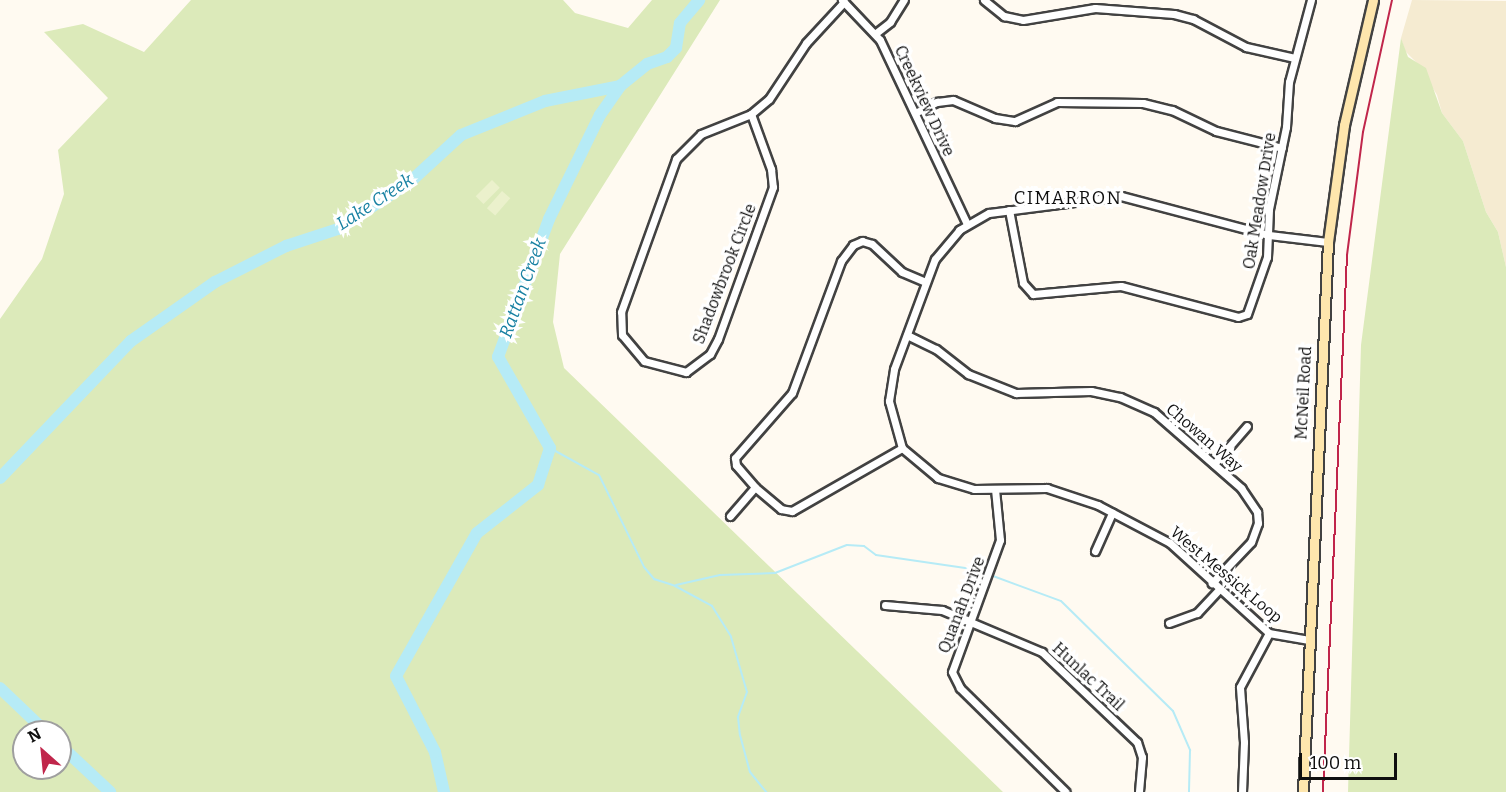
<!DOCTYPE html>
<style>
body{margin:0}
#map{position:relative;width:1506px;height:792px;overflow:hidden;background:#fffaf1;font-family:Bitter,serif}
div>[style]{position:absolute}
.farmland>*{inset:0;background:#f5ebd1}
.green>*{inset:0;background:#dceaba}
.pitch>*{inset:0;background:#ebf1cc;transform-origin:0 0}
.stream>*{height:2px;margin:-1px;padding:0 1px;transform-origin:1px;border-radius:1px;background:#b6ebf6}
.river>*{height:12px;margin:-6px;padding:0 6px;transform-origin:6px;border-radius:6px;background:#b6ebf6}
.roads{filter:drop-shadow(2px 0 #424242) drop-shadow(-2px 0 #424242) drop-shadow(0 2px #424242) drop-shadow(0 -2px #424242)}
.street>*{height:7px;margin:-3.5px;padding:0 3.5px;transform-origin:3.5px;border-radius:3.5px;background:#fff}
.secondary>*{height:9px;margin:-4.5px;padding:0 4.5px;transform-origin:4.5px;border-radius:4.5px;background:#fee6ad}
.rail>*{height:2px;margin:-1px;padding:0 1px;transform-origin:1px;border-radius:1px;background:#c0264b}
span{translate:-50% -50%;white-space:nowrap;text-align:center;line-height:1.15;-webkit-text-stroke:6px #fff;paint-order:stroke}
.street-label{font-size:16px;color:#0f0f0f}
.neighbourhood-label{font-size:18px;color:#0f0f0f;letter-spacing:1.5px}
.water-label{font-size:18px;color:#1780a2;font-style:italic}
.north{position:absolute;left:12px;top:720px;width:60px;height:60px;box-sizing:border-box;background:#fff;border:2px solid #9f9f9f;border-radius:50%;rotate:333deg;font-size:16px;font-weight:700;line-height:24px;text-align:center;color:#0f0f0f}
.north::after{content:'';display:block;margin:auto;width:21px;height:27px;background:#c0264b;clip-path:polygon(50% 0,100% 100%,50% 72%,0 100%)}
.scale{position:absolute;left:1299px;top:753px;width:98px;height:27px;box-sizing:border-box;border:3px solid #0f0f0f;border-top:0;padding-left:8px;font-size:18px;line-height:21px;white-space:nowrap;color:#0f0f0f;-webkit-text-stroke:4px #fff;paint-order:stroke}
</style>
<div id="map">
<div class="farmland">
<div style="clip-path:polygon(1412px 0,1506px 1px,1506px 267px,1498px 232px,1486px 212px,1463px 141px,1442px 113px,1437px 95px,1418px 64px,1405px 51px,1401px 38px)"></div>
</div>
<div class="green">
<div style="clip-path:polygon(evenodd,191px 0,563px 0,575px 13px,628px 28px,652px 0,720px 0,560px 254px,553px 322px,564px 368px,1003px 792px,0 792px,0 319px,42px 259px,64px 194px,58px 150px,108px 98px,44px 32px,83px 24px,144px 52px,191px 0,24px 732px,60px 732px,60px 768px,24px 768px,24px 732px)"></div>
<div style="clip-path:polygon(1401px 38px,1408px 57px,1426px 68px,1442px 113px,1463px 141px,1486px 212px,1498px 232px,1506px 267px,1506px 792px,1348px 792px,1361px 345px)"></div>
</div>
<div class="pitch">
<div style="left:492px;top:180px;width:11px;height:23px;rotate:45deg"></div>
<div style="left:502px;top:191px;width:11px;height:23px;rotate:41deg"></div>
</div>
<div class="stream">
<div style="left:550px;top:448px;width:56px;rotate:28.9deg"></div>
<div style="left:599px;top:475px;width:102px;rotate:63.9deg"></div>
<div style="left:644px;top:567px;width:16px;rotate:50deg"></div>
<div style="left:654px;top:579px;width:22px;rotate:18deg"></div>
<div style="left:675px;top:586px;width:42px;rotate:28.4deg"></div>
<div style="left:712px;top:606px;width:36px;rotate:58deg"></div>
<div style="left:731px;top:637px;width:57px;rotate:73.8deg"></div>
<div style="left:747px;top:692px;width:27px;rotate:110deg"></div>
<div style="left:738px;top:717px;width:18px;rotate:84deg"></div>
<div style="left:740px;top:735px;width:38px;rotate:75deg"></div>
<div style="left:750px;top:772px;width:26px;rotate:51deg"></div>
<div style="left:993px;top:576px;width:72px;rotate:20.2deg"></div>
<div style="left:1061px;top:601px;width:157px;rotate:44.5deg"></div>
<div style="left:1173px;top:711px;width:43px;rotate:66.4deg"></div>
<div style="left:1190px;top:750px;width:42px;rotate:91.4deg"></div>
<div style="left:676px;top:585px;width:45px;rotate:-12.8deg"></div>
<div style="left:720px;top:575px;width:55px;rotate:-2.1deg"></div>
<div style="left:775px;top:573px;width:77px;rotate:-21.3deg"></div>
<div style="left:847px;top:545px;width:17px;rotate:3deg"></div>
<div style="left:864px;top:546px;width:15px;rotate:37deg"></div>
<div style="left:876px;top:555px;width:104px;rotate:8.3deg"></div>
</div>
<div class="river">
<div style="left:0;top:478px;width:190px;rotate:-46.3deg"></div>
<div style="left:131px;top:341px;width:103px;rotate:-35.1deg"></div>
<div style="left:215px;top:282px;width:80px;rotate:-26.9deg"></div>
<div style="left:286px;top:246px;width:55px;rotate:-18.1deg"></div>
<div style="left:338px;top:229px;width:87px;rotate:-33.3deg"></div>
<div style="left:411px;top:181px;width:68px;rotate:-42.6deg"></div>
<div style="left:461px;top:135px;width:91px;rotate:-22deg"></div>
<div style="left:545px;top:101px;width:76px;rotate:-11.3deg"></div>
<div style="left:620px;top:86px;width:35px;rotate:-39deg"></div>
<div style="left:647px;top:64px;width:21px;rotate:-19deg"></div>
<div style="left:667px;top:57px;width:13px;rotate:-45deg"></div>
<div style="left:676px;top:48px;width:25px;rotate:-81deg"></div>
<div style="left:680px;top:23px;width:30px;rotate:-50deg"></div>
<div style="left:0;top:688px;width:64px;rotate:43.7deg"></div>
<div style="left:60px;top:745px;width:69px;rotate:43.2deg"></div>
<div style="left:444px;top:792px;width:41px;rotate:-102.7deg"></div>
<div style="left:435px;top:752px;width:85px;rotate:-117.2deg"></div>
<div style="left:396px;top:676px;width:164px;rotate:-60.5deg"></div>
<div style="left:477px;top:533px;width:78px;rotate:-38.2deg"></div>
<div style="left:538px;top:485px;width:39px;rotate:-72deg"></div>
<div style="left:550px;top:448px;width:105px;rotate:-119.7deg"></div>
<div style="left:498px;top:357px;width:147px;rotate:-69.7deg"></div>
<div style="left:549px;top:219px;width:116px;rotate:-63.9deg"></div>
<div style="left:600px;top:115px;width:35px;rotate:-55deg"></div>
</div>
<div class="roads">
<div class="street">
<div style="left:842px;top:0;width:55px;rotate:46.5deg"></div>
<div style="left:880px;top:40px;width:204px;rotate:64.7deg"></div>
<div style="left:984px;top:0;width:26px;rotate:39deg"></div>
<div style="left:1004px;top:16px;width:19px;rotate:12deg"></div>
<div style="left:1023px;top:20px;width:73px;rotate:-9.5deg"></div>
<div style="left:1095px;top:8px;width:79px;rotate:4.3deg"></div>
<div style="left:1174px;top:14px;width:20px;rotate:15deg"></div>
<div style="left:1193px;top:19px;width:60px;rotate:27.8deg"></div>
<div style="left:1246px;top:47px;width:50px;rotate:12.7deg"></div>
<div style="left:876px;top:33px;width:18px;rotate:-38deg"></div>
<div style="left:890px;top:22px;width:26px;rotate:-58deg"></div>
<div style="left:915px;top:113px;width:25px;rotate:-27deg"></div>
<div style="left:937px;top:102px;width:16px;rotate:-7deg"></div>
<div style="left:953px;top:100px;width:46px;rotate:23.2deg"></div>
<div style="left:995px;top:118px;width:20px;rotate:9deg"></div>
<div style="left:1015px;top:121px;width:46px;rotate:-24.3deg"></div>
<div style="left:1057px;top:102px;width:86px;rotate:0.7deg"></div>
<div style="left:1143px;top:103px;width:30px;rotate:14deg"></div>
<div style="left:1172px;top:110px;width:49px;rotate:25.5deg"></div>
<div style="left:1216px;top:131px;width:68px;rotate:14.4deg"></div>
<div style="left:751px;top:114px;width:59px;rotate:70deg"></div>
<div style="left:771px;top:169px;width:18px;rotate:84deg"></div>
<div style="left:773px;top:187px;width:162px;rotate:109.9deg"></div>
<div style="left:718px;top:339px;width:17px;rotate:118deg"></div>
<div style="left:710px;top:354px;width:30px;rotate:143deg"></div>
<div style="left:686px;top:372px;width:43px;rotate:-165.3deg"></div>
<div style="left:644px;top:361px;width:34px;rotate:-130deg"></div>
<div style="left:622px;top:335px;width:23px;rotate:-92deg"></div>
<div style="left:621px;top:312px;width:163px;rotate:-70.2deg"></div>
<div style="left:676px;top:159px;width:35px;rotate:-45deg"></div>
<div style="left:701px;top:134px;width:54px;rotate:-21.8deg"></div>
<div style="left:751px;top:114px;width:23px;rotate:-40deg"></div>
<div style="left:769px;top:99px;width:67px;rotate:-56.5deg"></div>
<div style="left:806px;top:43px;width:56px;rotate:-47.2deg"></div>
<div style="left:1009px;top:210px;width:74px;rotate:79.1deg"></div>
<div style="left:1023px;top:283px;width:15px;rotate:48deg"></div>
<div style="left:1033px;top:294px;width:88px;rotate:-5.2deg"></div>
<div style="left:1121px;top:286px;width:121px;rotate:14.8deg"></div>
<div style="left:1238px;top:317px;width:9px;rotate:-18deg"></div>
<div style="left:1247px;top:314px;width:60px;rotate:-70.7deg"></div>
<div style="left:1267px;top:257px;width:48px;rotate:-87.6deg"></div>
<div style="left:1269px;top:209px;width:84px;rotate:-78.3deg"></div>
<div style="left:1286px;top:127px;width:45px;rotate:-86.2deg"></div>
<div style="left:1289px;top:82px;width:85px;rotate:-75deg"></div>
<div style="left:907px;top:335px;width:32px;rotate:26deg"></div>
<div style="left:936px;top:349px;width:41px;rotate:38deg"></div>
<div style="left:968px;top:374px;width:52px;rotate:21.6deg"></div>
<div style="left:1016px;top:393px;width:75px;rotate:-1.5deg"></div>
<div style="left:1091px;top:391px;width:30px;rotate:12deg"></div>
<div style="left:1120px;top:397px;width:37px;rotate:24deg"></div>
<div style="left:1154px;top:412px;width:116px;rotate:41.1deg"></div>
<div style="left:1241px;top:488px;width:29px;rotate:56deg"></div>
<div style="left:1257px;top:512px;width:11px;rotate:85deg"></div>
<div style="left:1258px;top:523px;width:20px;rotate:110deg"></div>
<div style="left:1251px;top:542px;width:57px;rotate:133.6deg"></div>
<div style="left:902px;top:448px;width:127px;rotate:150.2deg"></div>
<div style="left:792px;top:511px;width:11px;rotate:-170deg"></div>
<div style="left:781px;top:509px;width:34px;rotate:-140deg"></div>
<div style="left:755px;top:487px;width:29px;rotate:-131deg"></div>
<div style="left:736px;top:465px;width:7px;rotate:-98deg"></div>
<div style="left:735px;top:458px;width:86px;rotate:-48.8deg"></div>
<div style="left:792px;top:393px;width:141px;rotate:-69.6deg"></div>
<div style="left:841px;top:261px;width:20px;rotate:-53deg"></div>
<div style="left:853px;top:245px;width:10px;rotate:-24deg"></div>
<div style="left:862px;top:241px;width:10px;rotate:17deg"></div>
<div style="left:872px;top:244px;width:41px;rotate:43deg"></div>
<div style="left:902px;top:272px;width:25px;rotate:23deg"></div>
<div style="left:1214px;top:464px;width:50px;rotate:-49deg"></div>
<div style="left:995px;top:489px;width:51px;rotate:84.4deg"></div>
<div style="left:1000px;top:540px;width:140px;rotate:110deg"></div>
<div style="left:952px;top:672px;width:18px;rotate:63deg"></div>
<div style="left:960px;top:688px;width:148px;rotate:44.5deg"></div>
<div style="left:730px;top:516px;width:38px;rotate:-49deg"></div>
<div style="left:1095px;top:551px;width:42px;rotate:-65.9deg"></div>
<div style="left:885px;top:605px;width:57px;rotate:5deg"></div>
<div style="left:942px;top:610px;width:108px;rotate:22.8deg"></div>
<div style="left:1042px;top:652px;width:131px;rotate:43.5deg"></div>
<div style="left:1137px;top:742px;width:16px;rotate:72deg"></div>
<div style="left:1142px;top:757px;width:35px;rotate:95deg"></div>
<div style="left:1169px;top:623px;width:30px;rotate:-20deg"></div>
<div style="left:1197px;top:613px;width:33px;rotate:-47deg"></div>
<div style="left:1309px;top:640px;width:41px;rotate:-170.1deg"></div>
<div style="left:1269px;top:633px;width:134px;rotate:-137.7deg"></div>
<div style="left:1170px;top:543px;width:81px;rotate:-152.2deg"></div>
<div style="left:1098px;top:505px;width:54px;rotate:-161.6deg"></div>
<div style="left:1047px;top:488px;width:73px;rotate:179.2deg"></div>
<div style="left:974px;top:489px;width:38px;rotate:-163deg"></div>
<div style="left:938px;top:478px;width:47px;rotate:-140.2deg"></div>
<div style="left:902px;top:448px;width:49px;rotate:-105.5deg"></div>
<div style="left:889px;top:401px;width:32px;rotate:-81deg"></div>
<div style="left:894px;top:369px;width:117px;rotate:-69.6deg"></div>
<div style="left:935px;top:259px;width:38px;rotate:-50deg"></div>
<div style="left:959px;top:230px;width:34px;rotate:-30deg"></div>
<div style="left:989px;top:213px;width:133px;rotate:-7.3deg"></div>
<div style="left:1121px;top:196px;width:153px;rotate:14.8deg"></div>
<div style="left:1269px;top:235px;width:59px;rotate:6.8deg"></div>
<div style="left:1242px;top:792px;width:50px;rotate:-87.7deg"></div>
<div style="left:1244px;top:742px;width:55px;rotate:-94.2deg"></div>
<div style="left:1240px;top:687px;width:61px;rotate:-61.8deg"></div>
</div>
<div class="secondary">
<div style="left:1303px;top:792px;width:551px;rotate:-87.4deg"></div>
<div style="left:1328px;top:242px;width:118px;rotate:-82.2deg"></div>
<div style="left:1344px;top:125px;width:128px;rotate:-76.9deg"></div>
</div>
</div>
<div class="rail">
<div style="left:1323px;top:792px;width:538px;rotate:-87.44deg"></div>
<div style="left:1347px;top:255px;width:124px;rotate:-82.6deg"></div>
<div style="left:1363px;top:132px;width:135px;rotate:-77.6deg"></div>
</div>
<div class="street-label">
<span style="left:924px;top:101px;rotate:65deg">Creekview Drive</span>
<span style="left:1260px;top:201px;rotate:-81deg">Oak Meadow Drive</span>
<span style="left:725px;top:274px;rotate:-69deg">Shadowbrook Circle</span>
<span style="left:1304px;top:393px;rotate:-87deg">McNeil Road</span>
<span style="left:1204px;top:438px;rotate:41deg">Chowan Way</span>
<span style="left:1226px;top:575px;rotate:40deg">West Messick Loop</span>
<span style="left:962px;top:605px;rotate:-69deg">Quanah Drive</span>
<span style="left:1088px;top:677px;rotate:43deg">Hunlac Trail</span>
</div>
<div class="neighbourhood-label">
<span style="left:1068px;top:198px">CIMARRON</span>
</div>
<div class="water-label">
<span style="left:375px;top:202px;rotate:-33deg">Lake Creek</span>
<span style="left:523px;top:288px;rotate:-70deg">Rattan Creek</span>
</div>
<div class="north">N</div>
<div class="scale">100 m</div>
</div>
